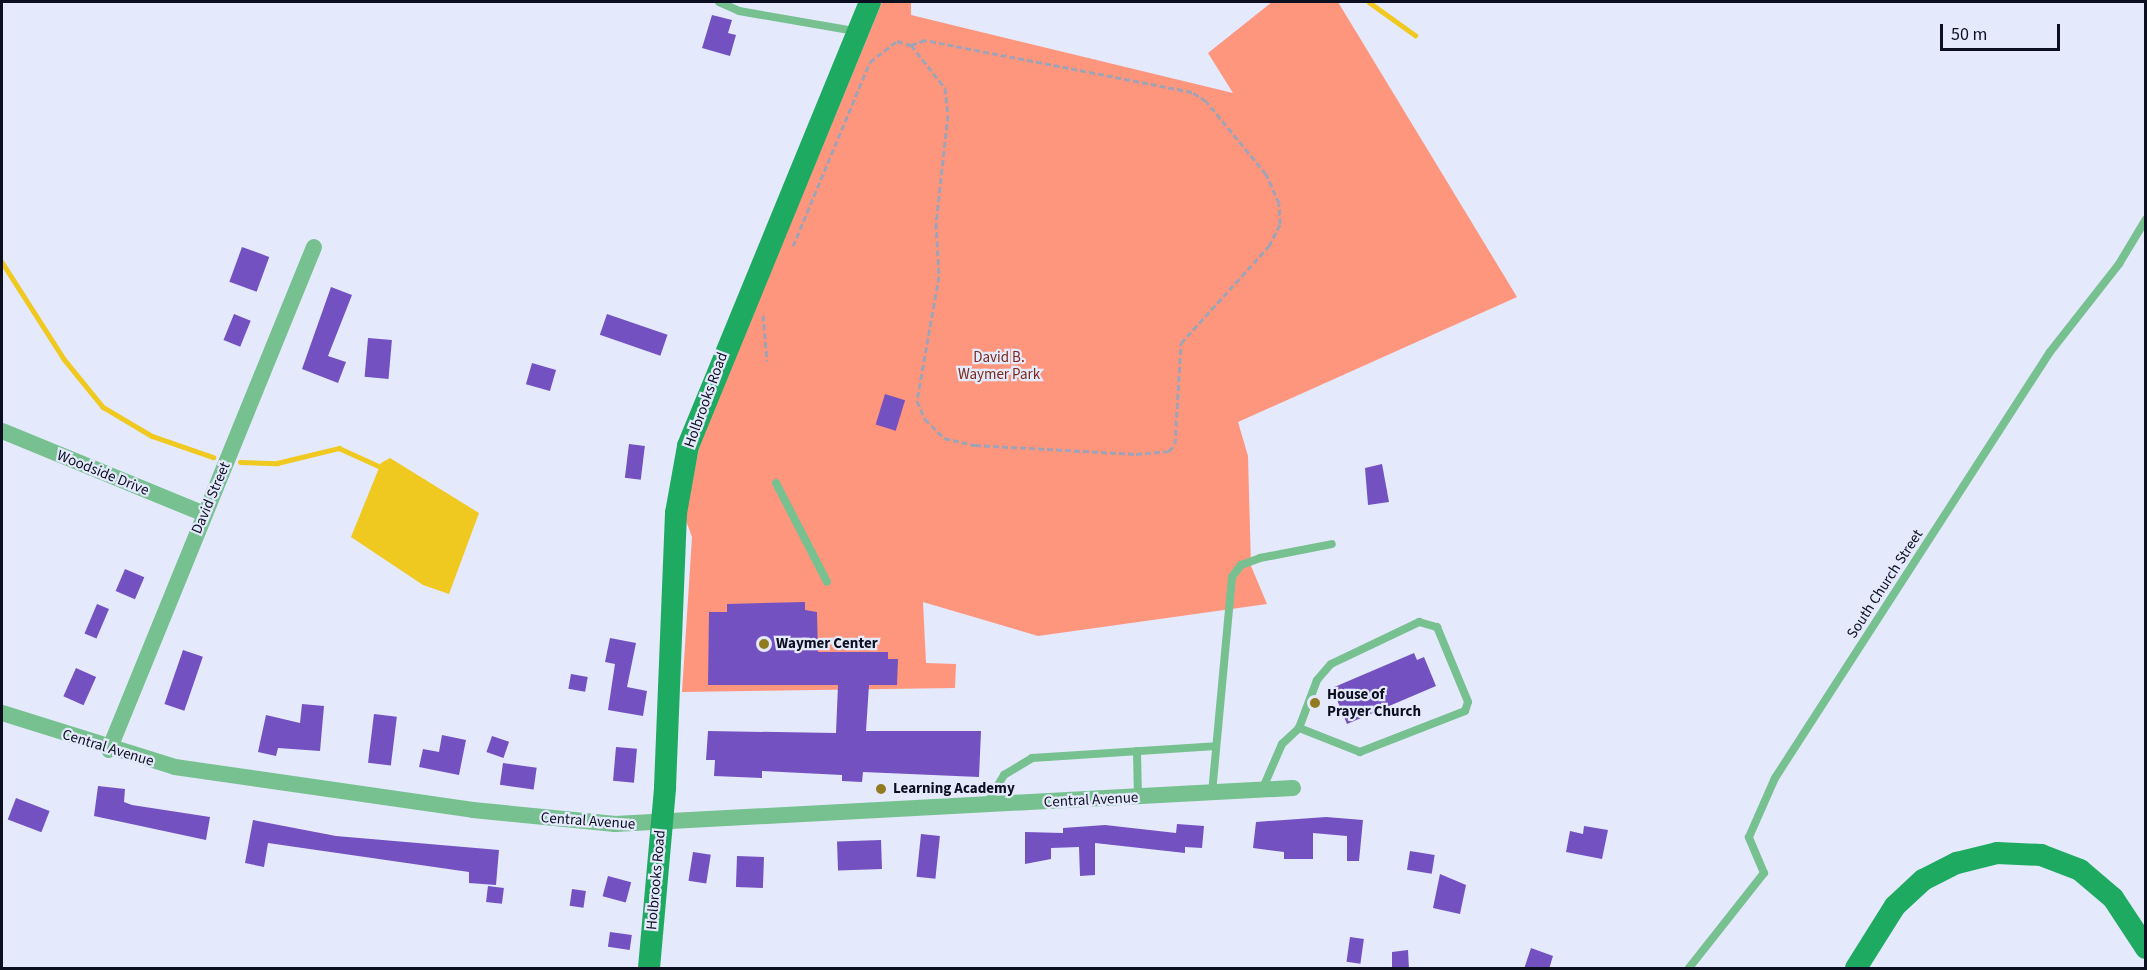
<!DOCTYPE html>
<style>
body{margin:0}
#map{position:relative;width:2147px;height:970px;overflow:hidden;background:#e4e9fc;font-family:"Source Sans 3",sans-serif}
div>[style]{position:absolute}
.green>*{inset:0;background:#fe967e}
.water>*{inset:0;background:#f0c920}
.stream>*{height:4.5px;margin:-2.25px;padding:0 2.25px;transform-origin:2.25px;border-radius:2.25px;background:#f0c920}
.building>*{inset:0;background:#7451c1;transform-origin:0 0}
.path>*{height:3px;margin-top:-1.5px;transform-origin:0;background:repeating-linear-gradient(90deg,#9ea3b5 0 6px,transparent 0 9px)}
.lane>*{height:8px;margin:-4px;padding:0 4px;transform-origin:4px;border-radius:4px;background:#77c090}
.street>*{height:16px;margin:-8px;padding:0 8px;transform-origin:8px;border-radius:8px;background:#77c090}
.secondary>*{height:22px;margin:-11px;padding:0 11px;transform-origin:11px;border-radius:11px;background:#1faa62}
.dots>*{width:16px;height:16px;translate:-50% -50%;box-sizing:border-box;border:3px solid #e4e9fc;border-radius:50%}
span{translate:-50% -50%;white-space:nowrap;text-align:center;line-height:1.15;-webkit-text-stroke:4.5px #e4e9fc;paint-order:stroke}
.park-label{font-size:15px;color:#7c2a17}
.street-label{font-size:15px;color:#0c0f1f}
.poi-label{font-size:15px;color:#0c0f1f;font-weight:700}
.left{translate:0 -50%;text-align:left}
.frame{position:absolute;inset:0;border:3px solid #0c0f1f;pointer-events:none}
.scale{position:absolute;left:1940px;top:24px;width:120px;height:27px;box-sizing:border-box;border:3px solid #0c0f1f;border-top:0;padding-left:8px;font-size:18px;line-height:21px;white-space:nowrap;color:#0c0f1f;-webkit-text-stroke:4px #e4e9fc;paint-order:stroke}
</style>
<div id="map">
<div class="green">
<div style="clip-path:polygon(882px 2px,911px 2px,911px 15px,1233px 93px,1208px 53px,1272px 2px,1338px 2px,1517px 297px,1238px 422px,1248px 456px,1251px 566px,1267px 604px,1038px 636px,923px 602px,926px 663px,956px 664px,955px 688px,682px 692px,692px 537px,685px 518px,700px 443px)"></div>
</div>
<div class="water">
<div style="clip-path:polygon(390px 458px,479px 513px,449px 594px,423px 585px,351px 537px,381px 463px)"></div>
</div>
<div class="stream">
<div style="left:1369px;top:2px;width:57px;rotate:35.7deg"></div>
<div style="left:2px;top:262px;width:115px;rotate:57.4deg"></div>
<div style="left:64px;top:359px;width:62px;rotate:50.9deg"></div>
<div style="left:103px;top:407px;width:57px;rotate:30.6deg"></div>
<div style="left:152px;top:436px;width:65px;rotate:19deg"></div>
<div style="left:240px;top:462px;width:37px;rotate:2deg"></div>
<div style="left:277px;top:463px;width:64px;rotate:-13.6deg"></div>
<div style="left:339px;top:448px;width:48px;rotate:24.4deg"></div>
</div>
<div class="building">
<div style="clip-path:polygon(712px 15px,732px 20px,728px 33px,736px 35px,730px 56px,702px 48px)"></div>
<div style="left:242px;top:247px;width:29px;height:37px;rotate:20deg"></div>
<div style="clip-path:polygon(331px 287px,352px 295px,328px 356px,346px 362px,338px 383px,302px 369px)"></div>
<div style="left:234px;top:314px;width:18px;height:28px;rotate:22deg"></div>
<div style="left:607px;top:314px;width:64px;height:22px;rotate:19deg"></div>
<div style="left:368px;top:338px;width:24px;height:39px;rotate:5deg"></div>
<div style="left:532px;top:363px;width:25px;height:22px;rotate:16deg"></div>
<div style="left:885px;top:394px;width:21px;height:32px;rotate:17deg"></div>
<div style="left:629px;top:444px;width:16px;height:34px;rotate:7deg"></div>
<div style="clip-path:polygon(1382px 464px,1389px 502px,1368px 505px,1365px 468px)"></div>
<div style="left:125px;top:569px;width:21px;height:24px;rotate:23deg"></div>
<div style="clip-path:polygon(805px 602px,805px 610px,817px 612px,818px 652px,888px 652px,888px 659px,898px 659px,897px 685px,869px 685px,866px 731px,981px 731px,979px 777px,863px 772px,862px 782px,842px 781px,842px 775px,762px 771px,762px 778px,714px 776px,715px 760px,706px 760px,708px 731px,836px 733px,838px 685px,708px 685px,709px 612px,727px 612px,727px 604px)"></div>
<div style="left:97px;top:604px;width:13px;height:32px;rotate:23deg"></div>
<div style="clip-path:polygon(610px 638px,636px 643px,627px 687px,647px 691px,643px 716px,608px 710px,615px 664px,605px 662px)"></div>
<div style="left:183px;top:650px;width:21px;height:57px;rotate:19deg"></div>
<div style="clip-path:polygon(1414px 653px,1417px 660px,1424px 657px,1436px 686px,1347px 724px,1332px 688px)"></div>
<div style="left:76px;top:668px;width:22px;height:31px;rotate:24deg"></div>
<div style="left:571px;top:674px;width:17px;height:15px;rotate:10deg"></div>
<div style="clip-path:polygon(302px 704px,324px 706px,320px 751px,278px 748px,276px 756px,258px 752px,266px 715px,300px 723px)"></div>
<div style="left:374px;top:714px;width:23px;height:49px;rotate:7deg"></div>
<div style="clip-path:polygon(442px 735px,466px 740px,459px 775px,419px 767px,423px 749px,439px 752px)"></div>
<div style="left:492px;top:736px;width:18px;height:17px;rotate:19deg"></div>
<div style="left:616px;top:747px;width:21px;height:34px;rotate:5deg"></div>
<div style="left:503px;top:763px;width:34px;height:22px;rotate:8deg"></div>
<div style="clip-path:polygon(98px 786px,125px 789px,124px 802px,132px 805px,210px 817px,206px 840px,94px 816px)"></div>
<div style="left:16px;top:798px;width:36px;height:23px;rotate:21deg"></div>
<div style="clip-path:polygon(1326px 817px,1363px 820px,1359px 861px,1347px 861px,1347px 836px,1313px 833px,1313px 859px,1284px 859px,1284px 852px,1253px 848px,1256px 822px)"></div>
<div style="clip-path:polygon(253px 820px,336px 836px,499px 850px,496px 885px,469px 883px,469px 872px,268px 843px,264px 867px,245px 863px)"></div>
<div style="clip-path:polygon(1177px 824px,1204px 826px,1202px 848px,1185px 847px,1185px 853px,1095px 843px,1095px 875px,1080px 876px,1079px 847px,1051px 848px,1051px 859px,1025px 864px,1025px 832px,1063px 833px,1063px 828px,1105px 825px,1176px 833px)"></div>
<div style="clip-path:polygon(1584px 826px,1608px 830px,1602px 859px,1566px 852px,1570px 831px,1583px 834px)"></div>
<div style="left:921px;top:834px;width:19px;height:43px;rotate:6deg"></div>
<div style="left:881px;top:840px;width:29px;height:44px;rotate:88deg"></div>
<div style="left:1410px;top:851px;width:25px;height:19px;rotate:9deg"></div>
<div style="left:693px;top:852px;width:18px;height:29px;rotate:9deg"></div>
<div style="left:737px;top:856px;width:27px;height:31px;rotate:2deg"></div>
<div style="clip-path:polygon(1440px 874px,1466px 885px,1460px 914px,1433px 908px)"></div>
<div style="left:608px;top:876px;width:24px;height:21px;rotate:15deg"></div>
<div style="left:488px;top:886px;width:16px;height:16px;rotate:7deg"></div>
<div style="left:572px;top:889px;width:14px;height:17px;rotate:8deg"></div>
<div style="left:610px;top:932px;width:22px;height:15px;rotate:8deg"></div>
<div style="left:1350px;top:937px;width:14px;height:25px;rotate:8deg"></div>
<div style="clip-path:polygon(1531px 948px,1553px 956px,1549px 969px,1524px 969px)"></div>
<div style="clip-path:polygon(1408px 950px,1409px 969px,1392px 969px,1392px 952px)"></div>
</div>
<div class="path">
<div style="left:793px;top:246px;width:199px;rotate:-67.3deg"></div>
<div style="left:870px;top:62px;width:34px;rotate:-38deg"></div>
<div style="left:897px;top:41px;width:15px;rotate:16deg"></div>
<div style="left:911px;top:45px;width:55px;rotate:51.7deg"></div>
<div style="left:945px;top:88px;width:27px;rotate:84deg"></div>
<div style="left:948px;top:115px;width:109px;rotate:96.3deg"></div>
<div style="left:936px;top:223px;width:53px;rotate:86.8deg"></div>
<div style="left:939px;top:276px;width:127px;rotate:100deg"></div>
<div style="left:917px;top:401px;width:20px;rotate:66deg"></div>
<div style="left:925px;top:419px;width:27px;rotate:45deg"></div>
<div style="left:944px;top:438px;width:32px;rotate:13deg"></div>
<div style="left:975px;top:445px;width:161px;rotate:3.2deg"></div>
<div style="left:1136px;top:454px;width:33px;rotate:-5deg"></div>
<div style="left:1169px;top:451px;width:9px;rotate:-49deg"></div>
<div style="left:1175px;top:444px;width:101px;rotate:-86.6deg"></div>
<div style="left:1181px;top:343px;width:131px;rotate:-47.8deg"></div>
<div style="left:1269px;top:246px;width:25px;rotate:-63deg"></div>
<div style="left:1280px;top:224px;width:21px;rotate:-93deg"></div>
<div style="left:1279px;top:203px;width:32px;rotate:-114deg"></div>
<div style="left:1266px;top:174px;width:94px;rotate:-129.4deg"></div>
<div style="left:1206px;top:101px;width:17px;rotate:-147deg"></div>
<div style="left:1192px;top:92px;width:272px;rotate:-169deg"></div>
<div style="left:925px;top:40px;width:15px;rotate:160deg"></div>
<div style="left:763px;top:315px;width:46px;rotate:85deg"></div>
</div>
<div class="lane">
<div style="left:719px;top:2px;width:22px;rotate:24deg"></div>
<div style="left:739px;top:11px;width:118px;rotate:9.8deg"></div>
<div style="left:776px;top:483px;width:111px;rotate:62.7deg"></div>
<div style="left:1137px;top:751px;width:46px;rotate:88.8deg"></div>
<div style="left:1262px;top:790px;width:50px;rotate:-66.5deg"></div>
<div style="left:1282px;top:744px;width:23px;rotate:-43deg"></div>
<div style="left:1299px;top:728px;width:51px;rotate:-69.4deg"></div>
<div style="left:1317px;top:680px;width:21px;rotate:-49deg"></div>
<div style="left:1331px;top:664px;width:98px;rotate:-25.5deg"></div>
<div style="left:1419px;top:622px;width:19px;rotate:16deg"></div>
<div style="left:1437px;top:627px;width:81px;rotate:67.5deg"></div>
<div style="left:1468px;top:702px;width:9px;rotate:108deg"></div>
<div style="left:1465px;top:711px;width:113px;rotate:158.7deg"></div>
<div style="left:1360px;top:752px;width:66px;rotate:-158.5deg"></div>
<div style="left:1212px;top:793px;width:217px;rotate:-84.7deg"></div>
<div style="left:1232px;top:577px;width:15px;rotate:-53deg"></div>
<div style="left:1241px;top:565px;width:20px;rotate:-20deg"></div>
<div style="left:1260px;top:558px;width:73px;rotate:-11deg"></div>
<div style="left:986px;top:805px;width:35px;rotate:-59deg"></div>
<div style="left:1004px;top:775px;width:33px;rotate:-31deg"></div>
<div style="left:1032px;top:758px;width:184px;rotate:-3.7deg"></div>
<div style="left:1689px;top:968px;width:121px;rotate:-51.7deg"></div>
<div style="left:1764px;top:873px;width:39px;rotate:-113deg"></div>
<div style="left:1749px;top:837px;width:64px;rotate:-66.2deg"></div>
<div style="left:1775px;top:778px;width:507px;rotate:-57.16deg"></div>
<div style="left:2050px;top:352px;width:112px;rotate:-51.9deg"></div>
<div style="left:2119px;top:264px;width:52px;rotate:-59deg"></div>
</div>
<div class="street">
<div style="left:2px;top:431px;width:218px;rotate:22.3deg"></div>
<div style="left:2px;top:713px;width:181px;rotate:17.3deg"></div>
<div style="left:175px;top:767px;width:301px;rotate:8.2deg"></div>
<div style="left:473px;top:810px;width:143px;rotate:5.6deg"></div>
<div style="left:615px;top:824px;width:679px;rotate:-3.04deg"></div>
<div style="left:109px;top:750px;width:543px;rotate:-67.83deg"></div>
</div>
<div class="secondary">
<div style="left:649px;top:968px;width:182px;rotate:-84.9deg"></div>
<div style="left:665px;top:787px;width:274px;rotate:-87.7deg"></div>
<div style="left:676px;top:513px;width:68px;rotate:-79.8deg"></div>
<div style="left:688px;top:446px;width:480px;rotate:-67.7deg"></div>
<div style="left:1856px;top:968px;width:73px;rotate:-57.8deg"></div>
<div style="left:1895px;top:906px;width:38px;rotate:-43deg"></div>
<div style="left:1923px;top:880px;width:38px;rotate:-27deg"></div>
<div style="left:1957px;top:863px;width:41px;rotate:-14deg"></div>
<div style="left:1997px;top:853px;width:44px;rotate:2.6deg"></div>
<div style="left:2041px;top:855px;width:42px;rotate:21deg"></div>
<div style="left:2080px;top:870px;width:43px;rotate:40.3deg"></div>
<div style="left:2113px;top:898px;width:60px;rotate:56.6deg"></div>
</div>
<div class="dots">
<div style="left:764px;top:644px;background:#917b21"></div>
<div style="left:1315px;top:703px;background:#917b21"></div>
<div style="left:881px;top:789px;background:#917b21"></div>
</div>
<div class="park-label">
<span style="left:999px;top:366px">David B.<br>Waymer Park</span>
</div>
<div class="street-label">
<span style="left:706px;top:400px;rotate:-70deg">Holbrooks Road</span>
<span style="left:103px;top:473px;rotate:22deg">Woodside Drive</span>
<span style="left:211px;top:498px;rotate:-67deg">David Street</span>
<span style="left:1885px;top:584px;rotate:-57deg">South Church Street</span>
<span style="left:108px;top:748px;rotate:17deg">Central Avenue</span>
<span style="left:1091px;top:800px;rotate:-3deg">Central Avenue</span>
<span style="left:588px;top:821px;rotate:4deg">Central Avenue</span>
<span style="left:656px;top:880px;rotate:-85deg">Holbrooks Road</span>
</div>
<div class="poi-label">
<span class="left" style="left:776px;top:644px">Waymer Center</span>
<span class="left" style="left:1327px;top:703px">House of<br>Prayer Church</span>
<span class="left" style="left:893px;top:789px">Learning Academy</span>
</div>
<div class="frame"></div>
<div class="scale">50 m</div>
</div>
